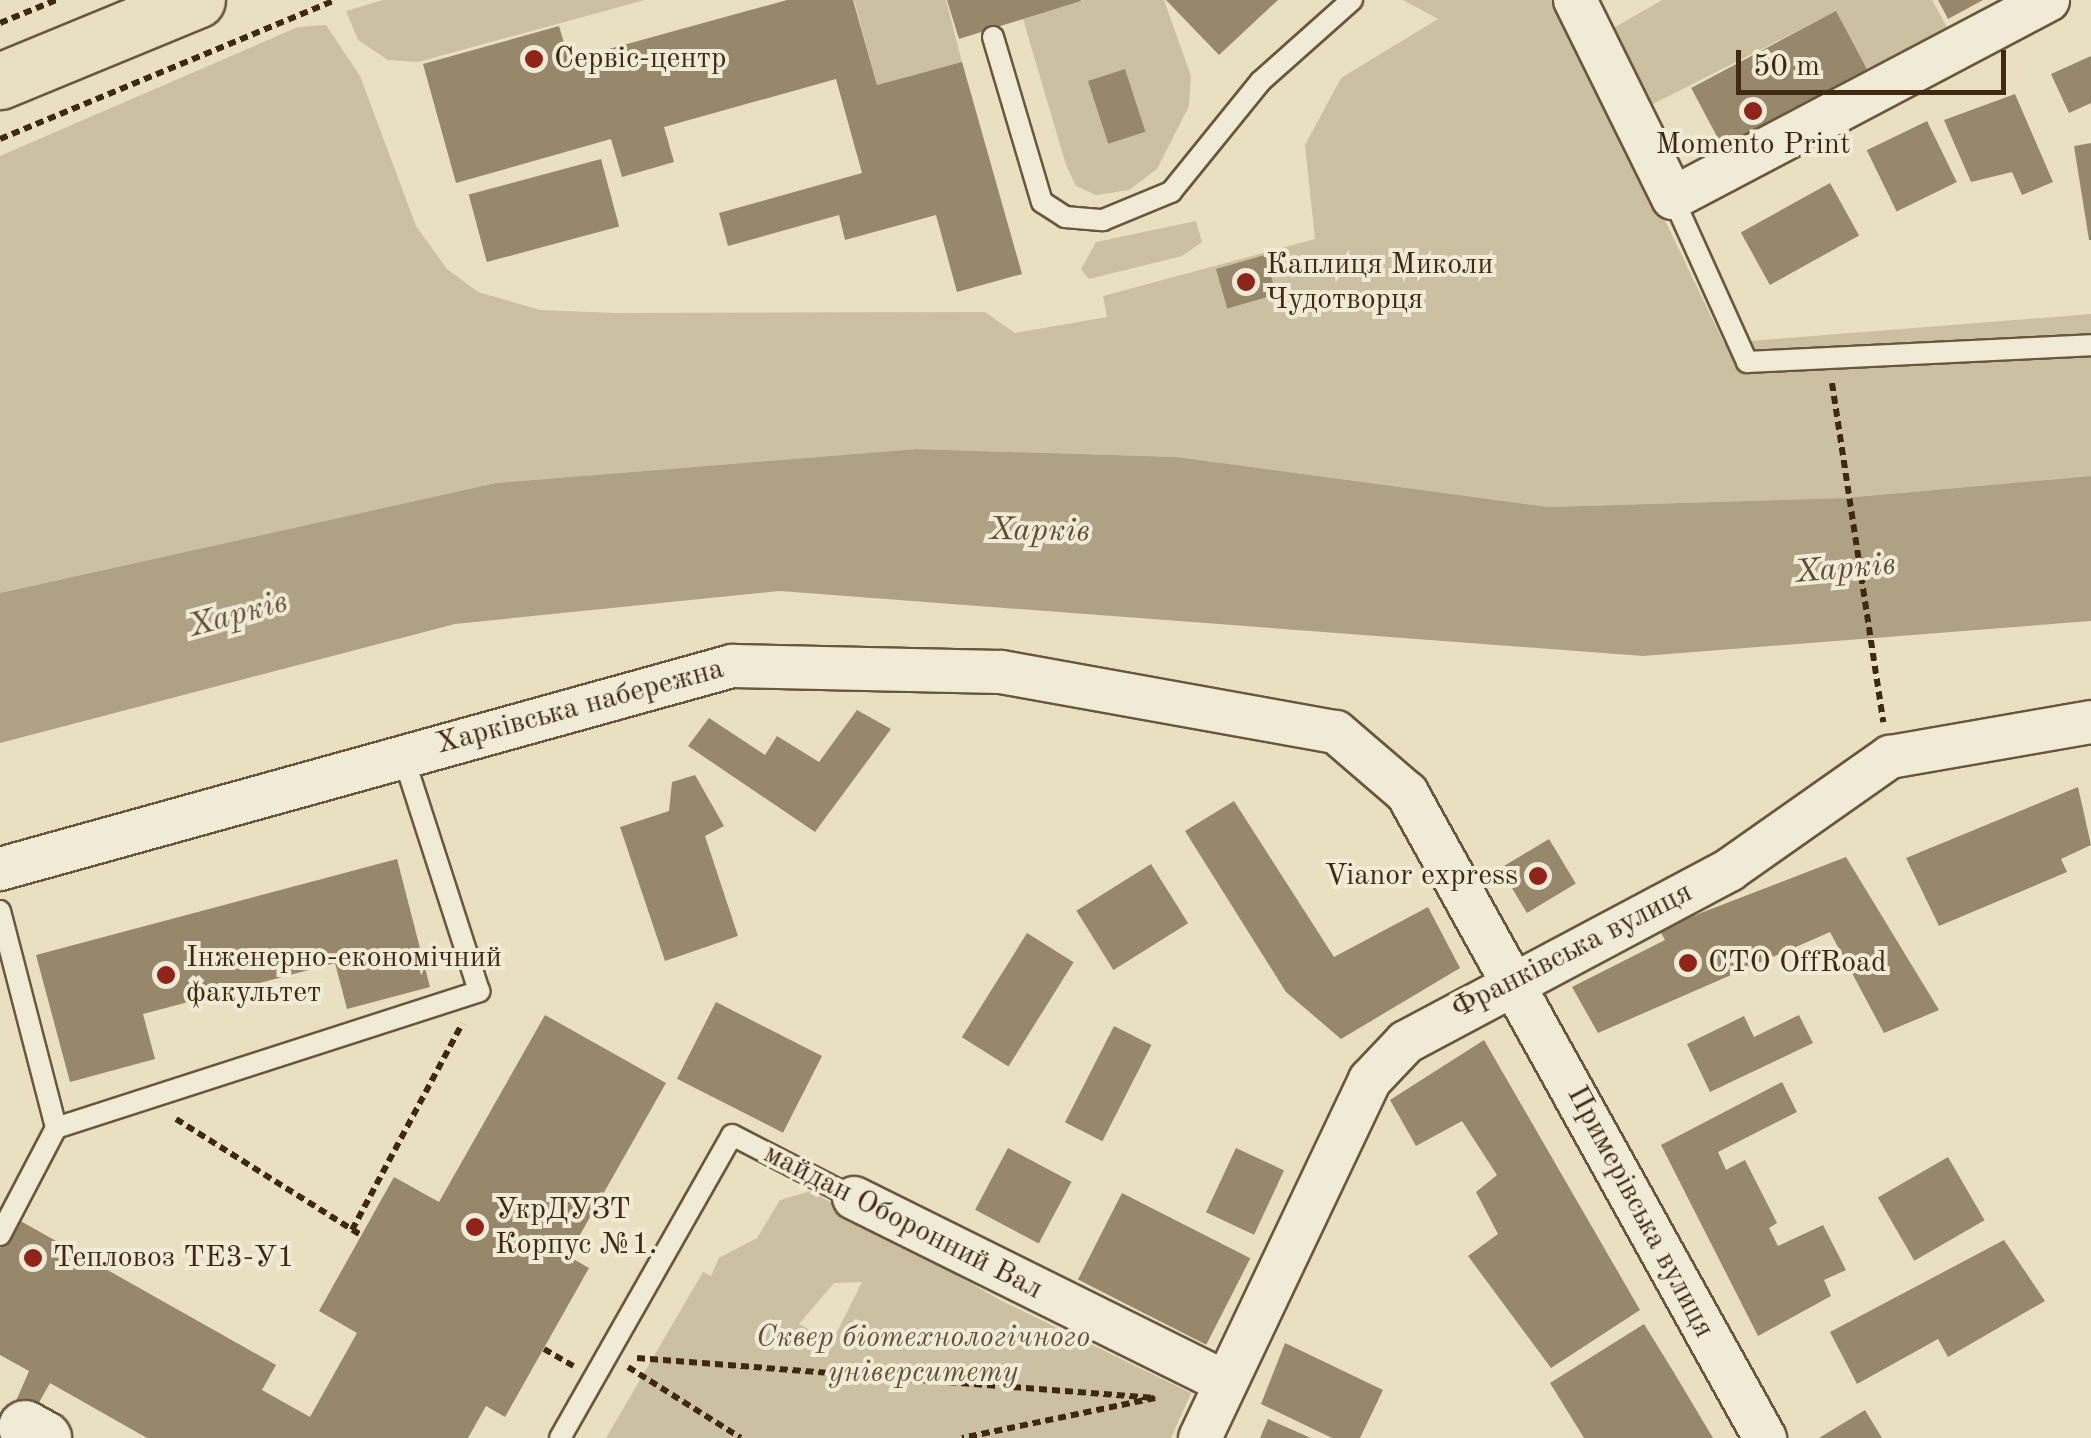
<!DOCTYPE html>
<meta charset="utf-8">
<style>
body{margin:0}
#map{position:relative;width:2091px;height:1438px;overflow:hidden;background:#e8e0c0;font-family:"Old Standard TT",serif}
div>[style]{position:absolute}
.green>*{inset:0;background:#cbc1a2}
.water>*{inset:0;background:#afa284}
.building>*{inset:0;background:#97886c;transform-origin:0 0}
.path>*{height:6px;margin-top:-3px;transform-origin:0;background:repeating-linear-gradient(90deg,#402910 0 8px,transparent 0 13px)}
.roads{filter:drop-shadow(2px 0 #6a573c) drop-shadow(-2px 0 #6a573c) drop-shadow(0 2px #6a573c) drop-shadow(0 -2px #6a573c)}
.service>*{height:20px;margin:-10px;padding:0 10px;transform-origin:10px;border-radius:10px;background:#f0ebd6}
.minor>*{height:42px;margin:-21px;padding:0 21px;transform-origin:21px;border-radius:21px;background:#f0ebd6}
.tertiary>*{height:52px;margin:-26px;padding:0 26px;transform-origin:26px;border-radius:26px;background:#f0ebd6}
.primary>*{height:55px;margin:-27.5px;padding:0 27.5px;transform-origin:27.5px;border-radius:27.5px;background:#e8e0c0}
.dots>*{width:28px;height:28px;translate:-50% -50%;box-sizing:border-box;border:5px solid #f0ebd6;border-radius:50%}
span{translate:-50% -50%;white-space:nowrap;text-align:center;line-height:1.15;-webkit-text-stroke:8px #f0ebd6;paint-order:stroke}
.poi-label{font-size:30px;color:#402910}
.left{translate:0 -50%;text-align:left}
.right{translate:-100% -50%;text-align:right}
.street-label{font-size:30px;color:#402910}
.park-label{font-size:30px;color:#634f34;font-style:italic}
.water-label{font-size:32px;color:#614d33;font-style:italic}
.scale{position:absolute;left:1736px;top:50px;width:270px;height:45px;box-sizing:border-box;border:5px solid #402910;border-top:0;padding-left:12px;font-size:30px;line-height:35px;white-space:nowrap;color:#402910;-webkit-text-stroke:8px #f0ebd6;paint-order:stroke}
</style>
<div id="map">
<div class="green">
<div style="clip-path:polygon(383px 0,645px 0,418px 62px,388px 60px,358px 40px,346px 11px)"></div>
<div style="clip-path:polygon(854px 0,946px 0,962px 62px,877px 85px)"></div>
<div style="clip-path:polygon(1084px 0,1164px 0,1191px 76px,1189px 106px,1157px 169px,1129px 190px,1096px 195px,1076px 186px,1066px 165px,1023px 19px)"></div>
<div style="clip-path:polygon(1403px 0,1559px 0,1724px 343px,2091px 314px,2091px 476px,1844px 498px,1548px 507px,1177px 457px,916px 449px,496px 483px,0 593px,0 156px,298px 27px,326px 25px,360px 76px,416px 226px,447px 269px,478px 292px,540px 310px,614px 313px,985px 312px,1015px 333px,1107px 317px,1103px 296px,1315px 239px,1305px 145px,1341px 78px,1438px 19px)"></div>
<div style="clip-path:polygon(1662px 0,1932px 0,1947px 27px,1867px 69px,1835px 12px,1645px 108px,1612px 29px)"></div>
<div style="clip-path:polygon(1196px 221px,1202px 242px,1182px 256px,1089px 279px,1081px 269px,1096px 242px)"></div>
<div style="clip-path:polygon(evenodd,811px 1191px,1000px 1300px,1191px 1393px,1171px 1438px,606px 1438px,703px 1272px,711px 1276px,719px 1258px,757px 1238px,780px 1200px,811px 1191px,862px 1282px,832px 1342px,799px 1324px,834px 1283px,862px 1282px)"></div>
</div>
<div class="water">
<div style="clip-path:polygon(916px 449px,1177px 457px,1548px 507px,1844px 498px,2091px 476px,2091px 621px,1643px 656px,780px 591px,455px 624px,0 743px,0 593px,496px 483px)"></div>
</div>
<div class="building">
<div style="clip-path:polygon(787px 0,853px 0,877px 85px,962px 62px,1022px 274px,957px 292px,936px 215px,845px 240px,839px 215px,728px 246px,719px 213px,862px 173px,836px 79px,664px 127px,674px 162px,622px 177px,611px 139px,456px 183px,423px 64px,559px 26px,569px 60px)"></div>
<div style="clip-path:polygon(947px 0,1081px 0,1081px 1px,959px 39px)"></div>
<div style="clip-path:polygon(1166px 0,1278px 0,1219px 55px)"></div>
<div style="clip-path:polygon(1938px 0,1983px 0,1948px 19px)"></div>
<div style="left:1836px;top:11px;width:66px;height:164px;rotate:62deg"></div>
<div style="clip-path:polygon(2091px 56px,2091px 103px,2069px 113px,2051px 74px)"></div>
<div style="left:1125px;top:69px;width:66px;height:39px;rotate:72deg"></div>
<div style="clip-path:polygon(2015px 94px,2053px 182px,2022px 195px,2012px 172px,1971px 182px,1944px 120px)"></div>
<div style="left:1927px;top:121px;width:68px;height:67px;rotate:64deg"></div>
<div style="clip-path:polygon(2091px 143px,2091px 240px,2089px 240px,2074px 146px)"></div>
<div style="left:601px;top:159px;width:70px;height:137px;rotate:75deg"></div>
<div style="left:1830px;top:183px;width:60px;height:102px;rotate:61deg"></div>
<div style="left:1265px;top:255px;width:41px;height:51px;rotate:74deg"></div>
<div style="clip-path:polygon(857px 710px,891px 729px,815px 832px,688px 746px,709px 718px,765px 755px,777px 736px,819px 762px)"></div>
<div style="clip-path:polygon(695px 775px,724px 826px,705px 836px,738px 936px,665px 961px,620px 827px,669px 811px,672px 782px)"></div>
<div style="clip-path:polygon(2078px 787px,2091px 845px,2061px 859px,2067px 872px,1939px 926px,1906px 858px)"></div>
<div style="clip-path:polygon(1234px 801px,1334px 957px,1428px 907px,1460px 968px,1341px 1039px,1286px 992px,1185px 831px)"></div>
<div style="left:1549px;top:839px;width:52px;height:57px;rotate:59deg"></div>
<div style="clip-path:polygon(1846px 857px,1939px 1010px,1884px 1033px,1830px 932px,1598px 1033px,1572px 987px,1665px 940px,1659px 929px)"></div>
<div style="clip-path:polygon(397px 859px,430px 987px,347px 1009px,335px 963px,143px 1014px,155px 1059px,70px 1082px,36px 955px)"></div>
<div style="left:1151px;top:864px;width:70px;height:88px;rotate:58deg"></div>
<div style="left:1027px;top:933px;width:55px;height:123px;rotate:32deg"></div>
<div style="left:716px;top:1002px;width:119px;height:86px;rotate:27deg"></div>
<div style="clip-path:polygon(545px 1015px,666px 1083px,568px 1256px,589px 1268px,505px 1417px,486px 1406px,468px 1438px,147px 1438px,50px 1383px,19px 1438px,0 1438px,29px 1371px,0 1355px,0 1248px,17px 1219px,276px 1365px,262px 1390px,310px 1417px,357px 1333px,319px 1311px,394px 1177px,439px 1202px)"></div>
<div style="clip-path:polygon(1799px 1015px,1813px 1043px,1710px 1092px,1687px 1044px,1744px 1016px,1754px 1037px)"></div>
<div style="left:1114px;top:1026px;width:42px;height:108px;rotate:27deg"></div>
<div style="clip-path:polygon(1484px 1040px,1640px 1310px,1551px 1368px,1468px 1256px,1498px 1234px,1476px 1192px,1497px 1175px,1462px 1121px,1416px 1146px,1390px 1100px)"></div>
<div style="clip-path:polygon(1782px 1082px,1797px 1112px,1718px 1152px,1726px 1170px,1745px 1160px,1777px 1223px,1769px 1228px,1778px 1246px,1823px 1225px,1846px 1270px,1824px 1280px,1831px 1296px,1758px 1336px,1661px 1145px)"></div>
<div style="left:1008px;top:1148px;width:72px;height:70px;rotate:28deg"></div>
<div style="left:1236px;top:1148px;width:53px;height:71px;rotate:25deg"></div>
<div style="left:1948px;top:1157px;width:73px;height:81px;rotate:60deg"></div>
<div style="left:1122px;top:1193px;width:144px;height:97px;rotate:27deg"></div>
<div style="clip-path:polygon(2004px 1240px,2045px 1301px,1948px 1357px,1938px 1339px,1857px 1384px,1830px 1332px)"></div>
<div style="clip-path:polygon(1644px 1324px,1673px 1371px,1713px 1438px,1584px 1438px,1550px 1383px)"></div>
<div style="clip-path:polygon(1285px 1343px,1383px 1390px,1360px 1438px,1332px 1438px,1261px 1404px)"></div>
<div style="clip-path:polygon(1865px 1410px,1882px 1438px,1819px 1438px)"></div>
<div style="clip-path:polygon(1268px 1419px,1311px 1438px,1260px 1438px)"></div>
</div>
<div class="path">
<div style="left:0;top:23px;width:61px;rotate:-22.3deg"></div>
<div style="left:0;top:139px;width:363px;rotate:-22.5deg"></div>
<div style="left:1832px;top:383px;width:343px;rotate:81.4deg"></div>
<div style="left:176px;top:1119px;width:218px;rotate:32.1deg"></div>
<div style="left:352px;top:1230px;width:234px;rotate:-61.9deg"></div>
<div style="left:544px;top:1349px;width:34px;rotate:30deg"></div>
<div style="left:637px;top:1358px;width:520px;rotate:4.42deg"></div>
<div style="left:1155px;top:1398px;width:197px;rotate:168.3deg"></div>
<div style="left:628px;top:1367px;width:133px;rotate:32.1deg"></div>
</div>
<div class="roads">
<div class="service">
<div style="left:993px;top:37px;width:172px;rotate:73.5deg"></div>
<div style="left:1042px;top:202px;width:27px;rotate:33deg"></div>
<div style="left:1065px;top:217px;width:38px;rotate:5deg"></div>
<div style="left:1103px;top:220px;width:74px;rotate:-22.4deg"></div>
<div style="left:1171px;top:192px;width:143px;rotate:-51deg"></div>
<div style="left:1261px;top:81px;width:122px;rotate:-41.7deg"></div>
<div style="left:1673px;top:198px;width:180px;rotate:65.7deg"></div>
<div style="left:1747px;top:362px;width:344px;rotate:-2.8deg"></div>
<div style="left:0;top:911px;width:224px;rotate:75.5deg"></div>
<div style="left:0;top:1235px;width:121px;rotate:-62.4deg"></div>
<div style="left:56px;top:1128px;width:445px;rotate:-17.9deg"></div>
<div style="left:479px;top:991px;width:247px;rotate:-107.9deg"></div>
<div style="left:560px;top:1438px;width:348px;rotate:-60.4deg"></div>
<div style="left:732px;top:1135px;width:137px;rotate:27.3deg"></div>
</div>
<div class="minor">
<div style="left:1575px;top:0;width:221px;rotate:63.7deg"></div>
<div style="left:1673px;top:198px;width:424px;rotate:-27.8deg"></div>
<div style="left:0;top:869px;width:760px;rotate:-15.5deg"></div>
<div style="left:732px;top:666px;width:269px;rotate:1.3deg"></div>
<div style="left:1001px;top:672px;width:340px;rotate:10.2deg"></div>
<div style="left:1336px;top:732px;width:94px;rotate:40.7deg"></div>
<div style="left:1407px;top:793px;width:738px;rotate:60.97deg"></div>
<div style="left:854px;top:1198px;width:415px;rotate:26.4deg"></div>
<div style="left:1200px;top:1438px;width:396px;rotate:-64.6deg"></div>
<div style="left:1370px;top:1080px;width:52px;rotate:-46.5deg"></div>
<div style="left:1406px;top:1042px;width:366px;rotate:-28deg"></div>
<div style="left:1729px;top:870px;width:197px;rotate:-35.1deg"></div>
<div style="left:1890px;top:757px;width:204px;rotate:-9.9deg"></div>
</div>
<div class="tertiary">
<div style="left:25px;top:1427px;width:23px;rotate:29deg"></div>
</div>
<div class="primary">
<div style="left:0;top:81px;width:213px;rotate:-22.4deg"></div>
</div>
</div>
<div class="dots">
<div style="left:534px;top:59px;background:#8f2418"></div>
<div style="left:1753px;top:111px;background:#8f2418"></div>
<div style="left:1246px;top:282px;background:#8f2418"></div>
<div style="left:1538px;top:876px;background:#8f2418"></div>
<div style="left:1688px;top:963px;background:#8f2418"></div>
<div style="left:166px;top:975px;background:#8f2418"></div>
<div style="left:475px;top:1227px;background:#8f2418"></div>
<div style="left:33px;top:1258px;background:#8f2418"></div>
</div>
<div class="poi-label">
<span class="left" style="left:554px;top:59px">Сервіс-центр</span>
<span style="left:1753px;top:145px">Momento Print</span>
<span class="left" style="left:1266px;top:282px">Каплиця Миколи<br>Чудотворця</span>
<span class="right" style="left:1518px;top:876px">Vianor express</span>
<span class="left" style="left:186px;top:975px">Інженерно-економічний<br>факультет</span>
<span class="left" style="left:1708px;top:963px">СТО OffRoad</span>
<span class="left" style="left:495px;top:1227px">УкрДУЗТ<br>Корпус №1.</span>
<span class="left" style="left:53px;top:1258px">Тепловоз ТЕ3-У1</span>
</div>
<div class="street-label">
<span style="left:580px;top:707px;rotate:-15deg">Харківська набережна</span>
<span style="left:1572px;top:951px;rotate:-27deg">Франківська вулиця</span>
<span style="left:1640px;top:1212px;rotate:62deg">Примерівська вулиця</span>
<span style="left:903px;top:1222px;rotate:27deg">майдан Оборонний Вал</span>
</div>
<div class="park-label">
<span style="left:923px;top:1355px">Сквер біотехнологічного<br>університету</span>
</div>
<div class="water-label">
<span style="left:1039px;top:532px;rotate:1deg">Харків</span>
<span style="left:1845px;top:570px;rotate:-5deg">Харків</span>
<span style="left:238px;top:616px;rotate:-15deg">Харків</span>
</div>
<div class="scale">50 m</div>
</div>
